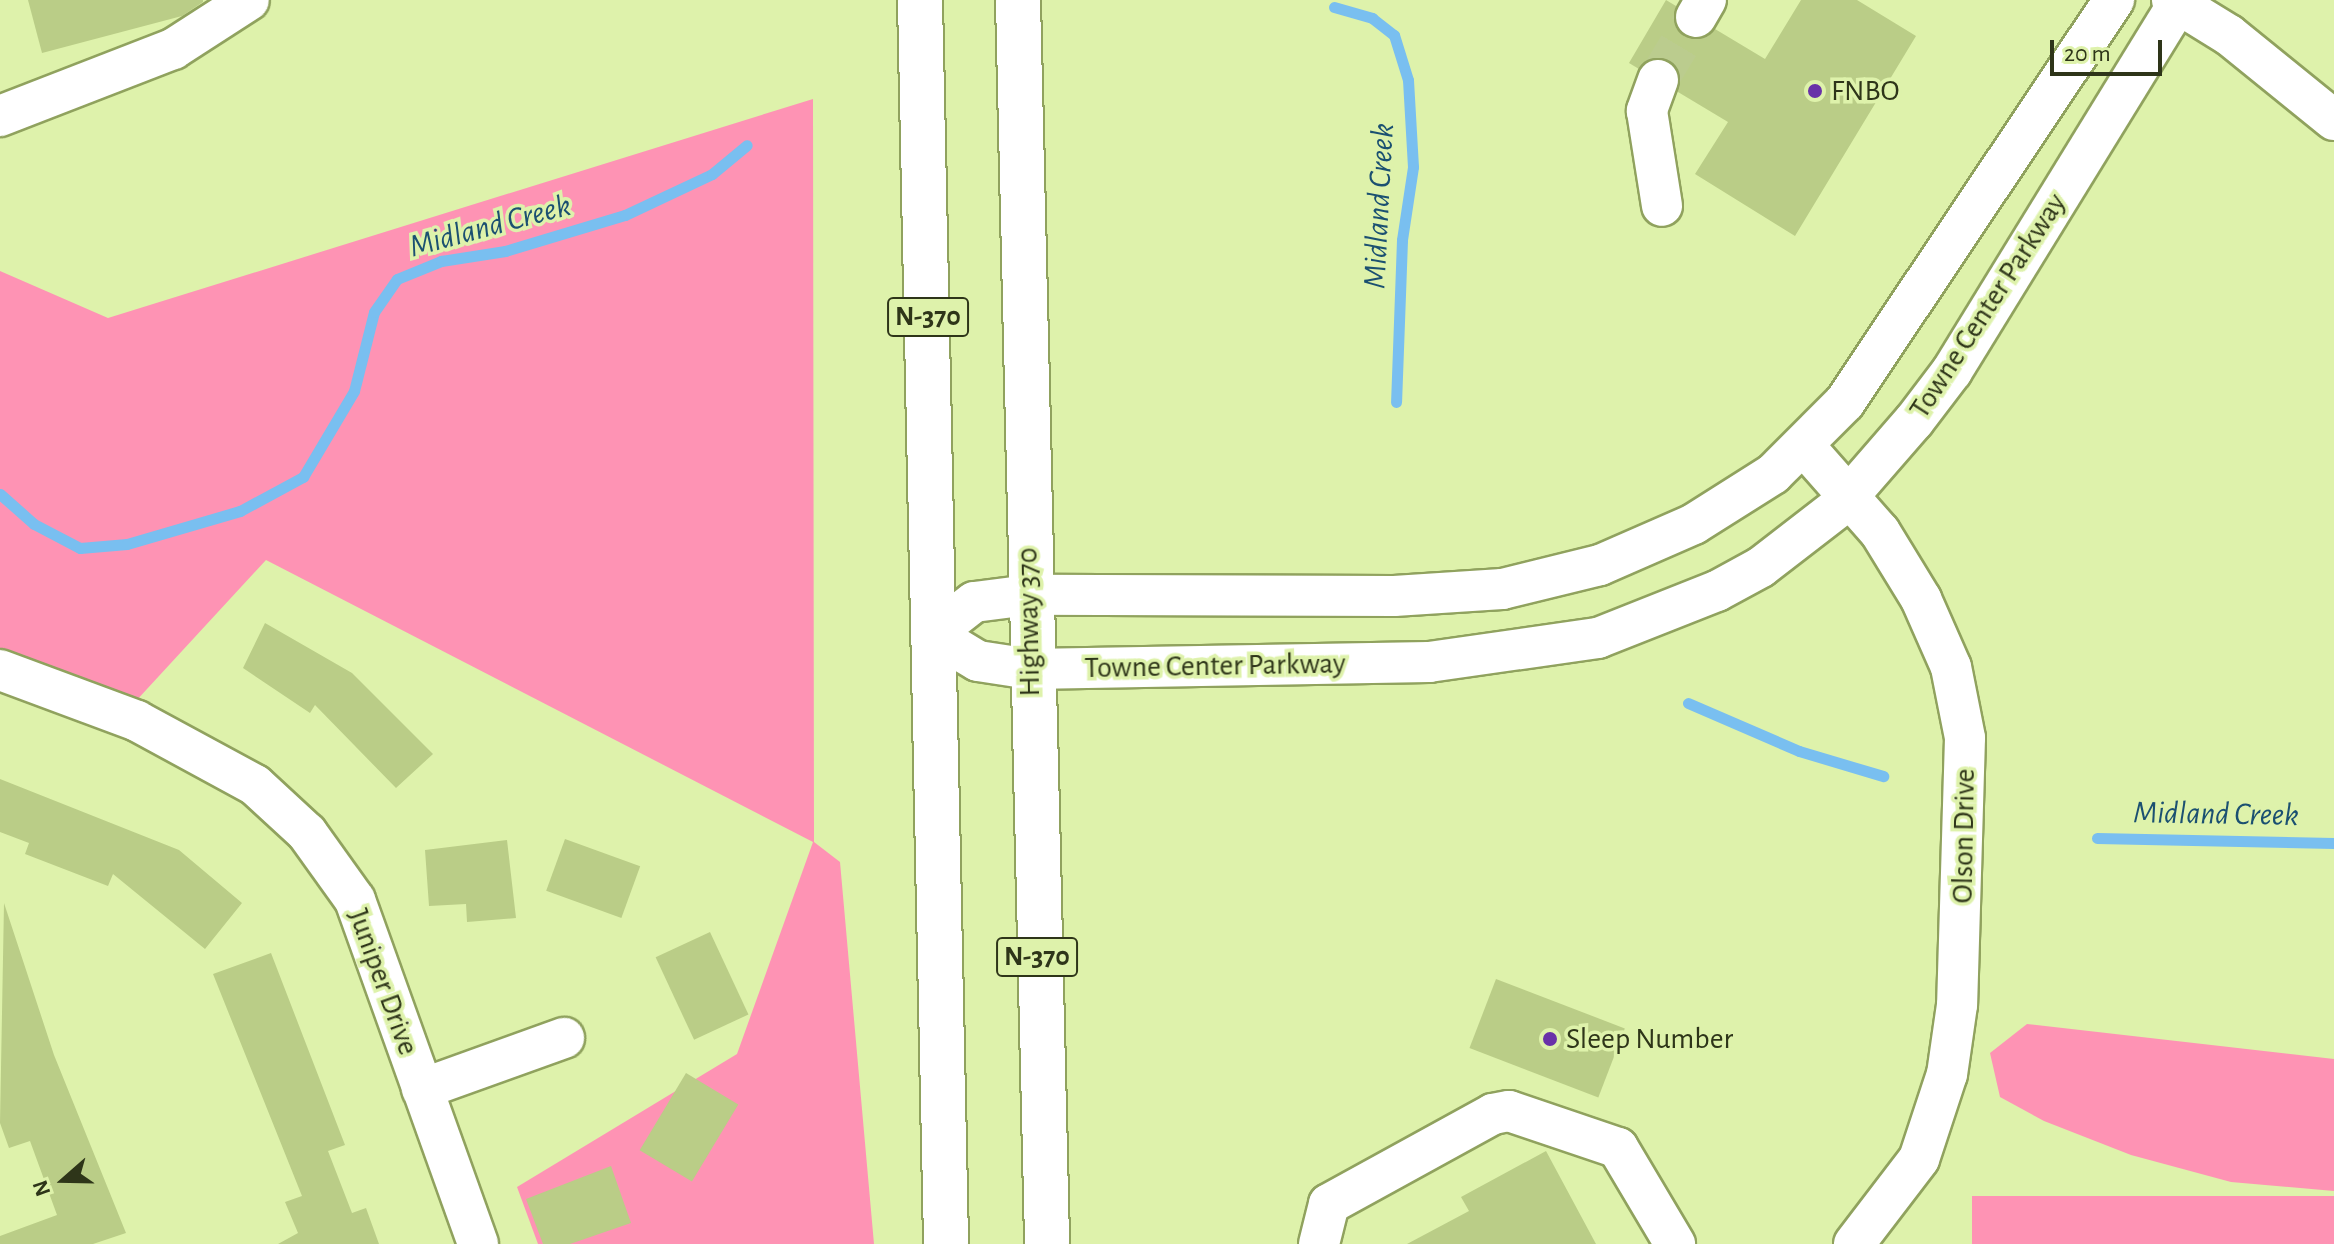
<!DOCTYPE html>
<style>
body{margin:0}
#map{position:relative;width:2334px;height:1244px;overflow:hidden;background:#def2ab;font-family:"Alegreya Sans",sans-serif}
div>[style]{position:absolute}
.forest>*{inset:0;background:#fe93b4;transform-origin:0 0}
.stream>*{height:11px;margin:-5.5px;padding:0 5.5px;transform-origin:5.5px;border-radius:5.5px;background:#79bff0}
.building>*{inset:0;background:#bacd87;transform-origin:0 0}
.minor-tunnel>*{height:40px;margin-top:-20px;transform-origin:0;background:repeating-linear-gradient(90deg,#bbcc8e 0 40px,transparent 0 60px)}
.roads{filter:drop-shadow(2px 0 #90a25e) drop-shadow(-2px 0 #90a25e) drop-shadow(0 2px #90a25e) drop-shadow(0 -2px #90a25e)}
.minor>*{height:40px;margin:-20px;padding:0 20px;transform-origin:20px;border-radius:20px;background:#fff}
.highway>*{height:44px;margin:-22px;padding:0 22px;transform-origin:22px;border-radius:22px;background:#fff}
.dots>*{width:22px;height:22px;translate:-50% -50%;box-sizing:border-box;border:4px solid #def2ab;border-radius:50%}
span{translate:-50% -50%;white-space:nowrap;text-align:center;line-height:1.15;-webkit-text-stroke:7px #def2ab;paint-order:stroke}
.shield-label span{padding:2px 6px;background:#def2ab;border:2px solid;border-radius:6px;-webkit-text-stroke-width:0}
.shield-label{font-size:28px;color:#2e3519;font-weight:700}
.poi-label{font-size:30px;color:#2e3519}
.left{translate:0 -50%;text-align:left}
.street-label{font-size:30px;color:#2e3519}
.water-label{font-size:32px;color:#1b5071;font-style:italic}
.north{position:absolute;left:24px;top:1140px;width:80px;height:80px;-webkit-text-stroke:6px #def2ab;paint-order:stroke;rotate:250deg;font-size:22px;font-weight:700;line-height:32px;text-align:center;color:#2e3519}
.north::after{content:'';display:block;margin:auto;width:28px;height:36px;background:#2e3519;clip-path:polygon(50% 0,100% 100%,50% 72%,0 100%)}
.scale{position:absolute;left:2050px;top:40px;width:112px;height:36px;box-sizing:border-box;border:4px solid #2e3519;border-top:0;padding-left:10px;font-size:24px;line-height:28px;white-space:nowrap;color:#2e3519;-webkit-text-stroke:6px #def2ab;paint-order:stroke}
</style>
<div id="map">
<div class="forest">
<div style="clip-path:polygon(813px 99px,814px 842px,840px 862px,874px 1244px,538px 1244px,517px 1187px,737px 1054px,813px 842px,266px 560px,135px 702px,0 650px,0 271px,108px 318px)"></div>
<div style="clip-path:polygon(2027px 1024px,2334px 1059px,2334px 1191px,2231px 1182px,2131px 1155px,2044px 1121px,2000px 1097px,1990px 1053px)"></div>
<div style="left:1972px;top:1196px;width:362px;height:52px"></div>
</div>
<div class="stream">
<div style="left:1334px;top:7px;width:40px;rotate:16deg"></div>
<div style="left:1372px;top:18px;width:28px;rotate:38deg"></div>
<div style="left:1394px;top:35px;width:47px;rotate:72.7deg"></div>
<div style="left:1408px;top:80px;width:87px;rotate:86.7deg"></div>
<div style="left:1413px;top:167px;width:74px;rotate:98.6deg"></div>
<div style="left:1402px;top:240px;width:162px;rotate:92.1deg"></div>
<div style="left:0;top:494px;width:45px;rotate:41.4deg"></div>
<div style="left:34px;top:524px;width:52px;rotate:27.6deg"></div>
<div style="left:80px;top:548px;width:47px;rotate:-4.9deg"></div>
<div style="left:127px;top:544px;width:118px;rotate:-16.3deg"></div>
<div style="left:240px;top:511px;width:72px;rotate:-28.4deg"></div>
<div style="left:303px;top:477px;width:100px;rotate:-59.3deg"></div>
<div style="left:354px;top:391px;width:81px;rotate:-75.8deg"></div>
<div style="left:374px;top:312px;width:40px;rotate:-55.1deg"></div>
<div style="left:397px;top:279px;width:48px;rotate:-22.2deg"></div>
<div style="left:441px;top:261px;width:65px;rotate:-8.9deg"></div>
<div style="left:505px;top:251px;width:125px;rotate:-16.7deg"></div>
<div style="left:625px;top:215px;width:96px;rotate:-25.2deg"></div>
<div style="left:712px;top:174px;width:45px;rotate:-39.6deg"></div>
<div style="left:1688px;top:703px;width:121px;rotate:23.4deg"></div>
<div style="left:1799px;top:751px;width:88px;rotate:16.6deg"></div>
<div style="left:2097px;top:838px;width:237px;rotate:1.2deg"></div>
</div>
<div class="building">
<div style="clip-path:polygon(28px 0,203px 0,203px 2px,182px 16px,42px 53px)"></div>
<div style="clip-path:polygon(1666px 0,1676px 6px,1676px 28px,1685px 37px,1707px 37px,1715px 29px,1765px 59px,1801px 0,1857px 0,1916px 36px,1795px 236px,1695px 174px,1728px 122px,1678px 92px,1675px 65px,1655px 57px,1639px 69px,1629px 63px)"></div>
<div style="clip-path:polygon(265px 623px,352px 673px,433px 754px,396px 788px,315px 705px,310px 713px,243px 668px)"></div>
<div style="clip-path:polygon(0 779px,179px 850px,242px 903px,205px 949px,113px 874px,108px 886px,25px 854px,29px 843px,0 832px)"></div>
<div style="left:565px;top:839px;width:80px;height:55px;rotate:20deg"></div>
<div style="clip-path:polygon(507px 840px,516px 918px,467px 922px,466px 904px,429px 906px,425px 850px)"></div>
<div style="clip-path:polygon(4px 903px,54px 1055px,126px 1233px,93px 1244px,0 1244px,0 1236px,57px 1215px,30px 1141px,9px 1148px,0 1123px)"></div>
<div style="left:710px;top:932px;width:91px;height:60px;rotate:65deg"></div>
<div style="clip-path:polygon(271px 953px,345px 1145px,328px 1151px,352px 1213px,366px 1208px,379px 1244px,278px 1244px,298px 1233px,285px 1202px,302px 1196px,213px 974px)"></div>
<div style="left:1496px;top:979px;width:138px;height:74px;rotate:21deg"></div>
<div style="left:686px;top:1073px;width:61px;height:90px;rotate:31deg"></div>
<div style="clip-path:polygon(1546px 1151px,1596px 1244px,1407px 1244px,1469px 1211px,1461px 1197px)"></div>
<div style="clip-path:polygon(611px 1166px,631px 1223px,570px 1244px,543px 1244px,526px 1199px)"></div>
</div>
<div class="minor-tunnel">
<div style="left:1658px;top:80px;width:74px;rotate:-58.9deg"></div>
</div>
<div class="roads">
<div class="minor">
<div style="left:2114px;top:0;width:484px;rotate:123.8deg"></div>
<div style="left:1845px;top:402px;width:102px;rotate:135deg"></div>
<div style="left:1773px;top:474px;width:93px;rotate:147.7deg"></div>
<div style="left:1694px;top:524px;width:103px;rotate:156.4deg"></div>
<div style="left:1600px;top:565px;width:101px;rotate:166.2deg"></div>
<div style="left:1502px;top:589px;width:108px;rotate:176.3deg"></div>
<div style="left:1394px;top:596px;width:365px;rotate:-179.8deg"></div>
<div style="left:1029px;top:595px;width:55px;rotate:172.7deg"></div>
<div style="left:974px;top:602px;width:52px;rotate:142deg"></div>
<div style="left:933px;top:634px;width:52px;rotate:31deg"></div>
<div style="left:978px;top:661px;width:53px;rotate:8.7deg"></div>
<div style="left:1030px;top:669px;width:399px;rotate:-1deg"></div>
<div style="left:1429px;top:662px;width:171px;rotate:-8.1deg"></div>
<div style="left:1598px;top:638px;width:128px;rotate:-21.6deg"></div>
<div style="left:1717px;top:591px;width:50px;rotate:-28.6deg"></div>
<div style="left:1761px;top:567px;width:100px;rotate:-37.7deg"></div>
<div style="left:1840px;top:506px;width:113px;rotate:-49deg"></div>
<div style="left:1914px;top:421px;width:63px;rotate:-52.8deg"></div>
<div style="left:1952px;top:371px;width:435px;rotate:-58.4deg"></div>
<div style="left:2172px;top:0;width:67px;rotate:31.6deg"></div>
<div style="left:2229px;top:35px;width:135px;rotate:39deg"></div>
<div style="left:1696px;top:17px;width:20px;rotate:-60deg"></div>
<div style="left:1658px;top:80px;width:33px;rotate:110deg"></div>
<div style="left:1647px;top:111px;width:96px;rotate:81deg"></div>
<div style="left:0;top:116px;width:186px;rotate:-21.2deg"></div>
<div style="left:173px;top:49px;width:90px;rotate:-32.8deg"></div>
<div style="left:1805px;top:447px;width:113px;rotate:48.6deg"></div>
<div style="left:1880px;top:532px;width:79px;rotate:58.5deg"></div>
<div style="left:1921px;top:599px;width:74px;rotate:66.2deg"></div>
<div style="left:1951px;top:667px;width:72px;rotate:78.8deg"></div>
<div style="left:1965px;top:738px;width:267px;rotate:91.7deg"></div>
<div style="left:1957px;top:1005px;width:70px;rotate:98.2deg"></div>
<div style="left:1947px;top:1074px;width:89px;rotate:108.2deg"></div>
<div style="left:1919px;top:1159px;width:107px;rotate:127.4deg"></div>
<div style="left:0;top:670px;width:146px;rotate:20.4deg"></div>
<div style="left:137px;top:721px;width:134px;rotate:28.5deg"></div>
<div style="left:255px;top:785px;width:71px;rotate:42.7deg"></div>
<div style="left:307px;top:833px;width:82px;rotate:54.4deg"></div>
<div style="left:355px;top:900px;width:365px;rotate:70.3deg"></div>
<div style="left:422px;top:1089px;width:151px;rotate:-19.8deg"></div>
<div style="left:1319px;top:1244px;width:41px;rotate:-76deg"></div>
<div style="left:1329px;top:1204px;width:187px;rotate:-28.8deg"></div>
<div style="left:1493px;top:1114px;width:16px;rotate:-11deg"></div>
<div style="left:1509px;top:1111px;width:115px;rotate:18.7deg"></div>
<div style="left:1618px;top:1148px;width:112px;rotate:59.3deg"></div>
</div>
<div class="highway">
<div style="left:920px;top:0;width:1244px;rotate:88.8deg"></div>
<div style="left:1018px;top:0;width:1244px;rotate:88.66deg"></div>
</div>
</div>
<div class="dots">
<div style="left:1815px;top:91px;background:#6932a8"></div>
<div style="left:1550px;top:1039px;background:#6932a8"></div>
</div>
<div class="shield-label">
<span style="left:928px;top:317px">N-370</span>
<span style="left:1037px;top:957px">N-370</span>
</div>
<div class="poi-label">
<span class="left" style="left:1831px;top:91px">FNBO</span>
<span class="left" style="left:1566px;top:1039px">Sleep Number</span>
</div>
<div class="street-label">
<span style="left:1988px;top:306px;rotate:-57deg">Towne Center Parkway</span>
<span style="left:1029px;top:622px;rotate:-91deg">Highway 370</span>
<span style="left:1215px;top:666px;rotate:-1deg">Towne Center Parkway</span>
<span style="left:1964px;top:836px;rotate:-89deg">Olson Drive</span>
<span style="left:383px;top:982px;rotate:70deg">Juniper Drive</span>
</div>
<div class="water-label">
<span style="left:1379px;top:206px;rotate:-87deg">Midland Creek</span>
<span style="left:490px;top:226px;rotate:-15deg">Midland Creek</span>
<span style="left:2216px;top:814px;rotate:1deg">Midland Creek</span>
</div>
<div class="north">N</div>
<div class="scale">20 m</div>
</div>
